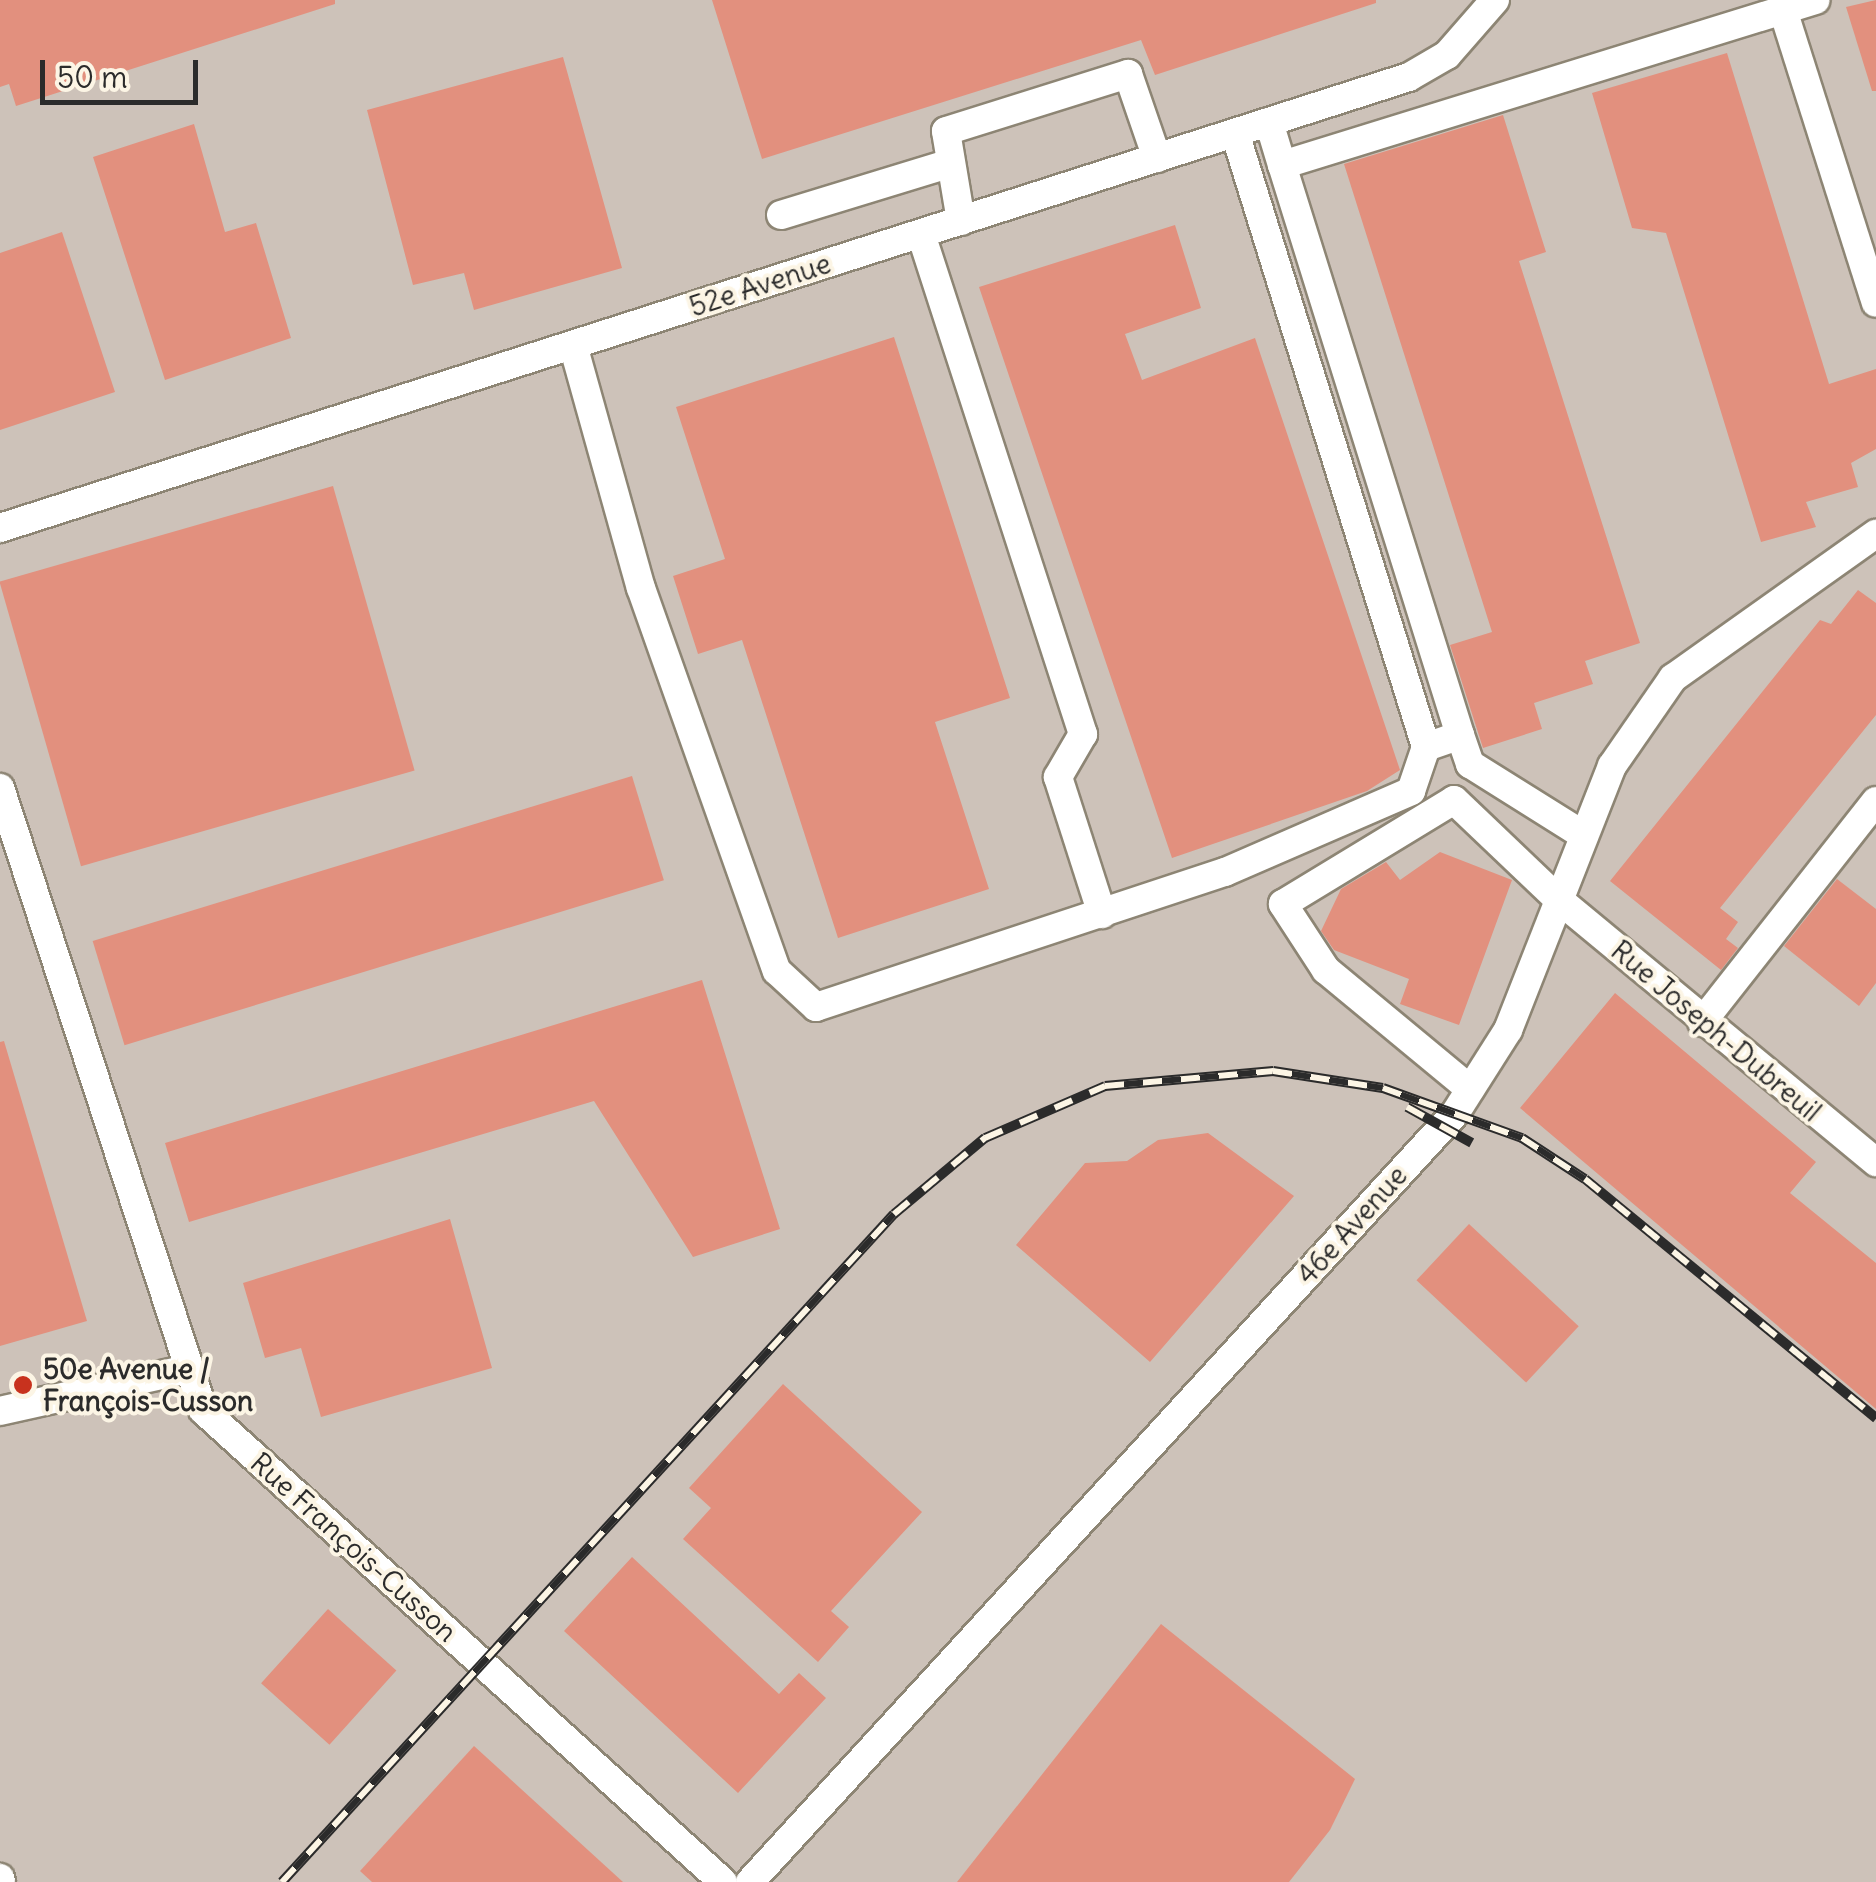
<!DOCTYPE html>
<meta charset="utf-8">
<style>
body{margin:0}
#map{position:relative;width:1876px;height:1882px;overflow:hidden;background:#efdfbe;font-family:Delius,sans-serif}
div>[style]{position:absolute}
.industrial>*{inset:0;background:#cdc2b9;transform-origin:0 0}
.building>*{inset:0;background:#e2907e;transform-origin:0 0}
.roads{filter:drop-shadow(2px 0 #8d8574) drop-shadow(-2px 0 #8d8574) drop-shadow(0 2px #8d8574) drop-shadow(0 -2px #8d8574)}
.minor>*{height:28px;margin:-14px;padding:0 14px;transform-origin:14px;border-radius:14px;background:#fff}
.rail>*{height:10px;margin-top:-5px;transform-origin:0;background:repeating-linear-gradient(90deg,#fcf5e5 0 19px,#2b2b2b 0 38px);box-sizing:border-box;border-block:2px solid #2b2b2b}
.dots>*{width:28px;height:28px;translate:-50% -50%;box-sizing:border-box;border:5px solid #fcf5e5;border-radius:50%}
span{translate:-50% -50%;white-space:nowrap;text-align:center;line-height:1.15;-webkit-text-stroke:8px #fcf5e5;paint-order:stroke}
.street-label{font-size:28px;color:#2b2b2b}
.poi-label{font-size:28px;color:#2b2b2b;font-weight:700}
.left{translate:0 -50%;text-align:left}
.scale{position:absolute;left:40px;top:60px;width:158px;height:45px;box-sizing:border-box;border:5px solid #2b2b2b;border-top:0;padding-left:12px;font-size:30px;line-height:35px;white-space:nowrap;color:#2b2b2b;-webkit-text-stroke:8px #fcf5e5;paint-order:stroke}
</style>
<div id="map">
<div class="industrial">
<div style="left:0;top:0;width:1876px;height:1882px"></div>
</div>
<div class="building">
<div style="clip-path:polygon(0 0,335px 0,335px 4px,16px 106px,9px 84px,0 87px)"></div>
<div style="clip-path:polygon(712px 0,1376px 0,1376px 3px,1155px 75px,1141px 40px,762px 159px)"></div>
<div style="clip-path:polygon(1876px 0,1876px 91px,1872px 91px,1846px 7px)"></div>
<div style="clip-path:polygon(1727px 53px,1829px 384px,1876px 369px,1876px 449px,1851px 463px,1858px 487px,1806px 502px,1816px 527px,1761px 542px,1666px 233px,1632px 228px,1592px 93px)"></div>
<div style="clip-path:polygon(563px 57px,622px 268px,474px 310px,464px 273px,413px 285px,367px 110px)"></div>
<div style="clip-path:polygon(1503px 115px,1546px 252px,1519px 261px,1640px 643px,1585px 661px,1593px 684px,1534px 703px,1542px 729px,1483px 748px,1450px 645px,1492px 632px,1344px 164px)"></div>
<div style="clip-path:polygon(194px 124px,225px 232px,256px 223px,291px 338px,165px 380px,93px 157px)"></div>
<div style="clip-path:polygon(1175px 225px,1201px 308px,1125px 334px,1142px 380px,1255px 338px,1400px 770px,1367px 791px,1172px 858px,979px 287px)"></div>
<div style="clip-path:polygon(62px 232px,115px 392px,0 430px,0 253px)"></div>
<div style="clip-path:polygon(894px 337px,1010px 698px,935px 722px,989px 889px,838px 938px,742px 640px,698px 654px,673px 576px,725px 559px,676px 407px)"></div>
<div style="left:333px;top:486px;width:296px;height:347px;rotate:74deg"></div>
<div style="clip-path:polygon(1858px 590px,1876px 603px,1876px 715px,1720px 908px,1738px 922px,1726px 939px,1738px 948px,1721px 970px,1610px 881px,1820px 620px,1831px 624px)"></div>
<div style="left:632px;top:776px;width:109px;height:564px;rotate:73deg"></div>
<div style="clip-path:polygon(1440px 852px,1512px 880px,1459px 1025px,1400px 1004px,1409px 979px,1334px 950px,1321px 931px,1341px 889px,1386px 862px,1400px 880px)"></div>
<div style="clip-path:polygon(1837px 879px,1876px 909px,1876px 983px,1859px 1006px,1784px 946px)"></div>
<div style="clip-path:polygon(702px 980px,780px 1229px,693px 1257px,594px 1101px,189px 1222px,165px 1143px)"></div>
<div style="clip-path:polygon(1615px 993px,1816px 1162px,1790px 1193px,1876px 1263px,1876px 1409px,1520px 1108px)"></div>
<div style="clip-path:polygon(4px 1041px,87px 1321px,0 1346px,0 1042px)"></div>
<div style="clip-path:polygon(1208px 1133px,1294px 1196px,1150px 1362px,1016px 1245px,1085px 1163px,1127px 1161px,1158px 1140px)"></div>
<div style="clip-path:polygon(450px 1219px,492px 1368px,321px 1417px,301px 1348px,265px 1358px,243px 1283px)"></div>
<div style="left:1469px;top:1224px;width:150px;height:77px;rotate:43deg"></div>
<div style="clip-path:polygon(783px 1384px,922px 1512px,831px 1611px,849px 1627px,818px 1662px,683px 1539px,711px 1508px,689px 1488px)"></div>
<div style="clip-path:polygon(632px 1557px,779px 1694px,799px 1673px,826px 1698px,738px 1793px,564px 1631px)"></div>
<div style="left:328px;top:1609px;width:92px;height:100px;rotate:42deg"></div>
<div style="clip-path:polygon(1161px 1624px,1355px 1779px,1330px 1830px,1289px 1882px,957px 1882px)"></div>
<div style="clip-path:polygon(474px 1746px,623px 1882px,372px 1882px,360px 1871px)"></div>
</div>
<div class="roads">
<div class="minor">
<div style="left:1783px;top:10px;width:34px;rotate:-17deg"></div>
<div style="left:1269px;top:122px;width:45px;rotate:73.2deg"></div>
<div style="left:1282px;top:165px;width:524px;rotate:-17.19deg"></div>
<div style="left:1783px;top:10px;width:307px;rotate:72.4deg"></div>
<div style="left:1235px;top:133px;width:643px;rotate:72.72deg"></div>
<div style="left:1426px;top:747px;width:36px;rotate:-19deg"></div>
<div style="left:1460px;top:735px;width:597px;rotate:-107.34deg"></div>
<div style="left:781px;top:215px;width:171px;rotate:-17deg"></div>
<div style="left:961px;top:221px;width:91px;rotate:-99.5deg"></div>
<div style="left:946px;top:131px;width:191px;rotate:-17.4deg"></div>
<div style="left:1128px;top:74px;width:89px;rotate:71deg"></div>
<div style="left:921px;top:234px;width:526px;rotate:72.05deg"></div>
<div style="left:1083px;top:734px;width:50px;rotate:120.2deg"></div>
<div style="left:1058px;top:777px;width:144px;rotate:72.2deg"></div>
<div style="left:573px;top:345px;width:252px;rotate:74.4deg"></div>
<div style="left:641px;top:588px;width:406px;rotate:70.5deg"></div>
<div style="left:777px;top:971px;width:53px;rotate:42.7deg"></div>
<div style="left:816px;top:1007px;width:431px;rotate:-18.3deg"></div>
<div style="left:1225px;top:872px;width:203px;rotate:-23.5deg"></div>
<div style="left:1411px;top:791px;width:46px;rotate:-71.2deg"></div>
<div style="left:0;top:528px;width:1479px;rotate:-17.75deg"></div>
<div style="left:1409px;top:77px;width:44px;rotate:-30.1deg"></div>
<div style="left:1447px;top:55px;width:73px;rotate:-48.9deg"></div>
<div style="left:1460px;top:735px;width:31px;rotate:71deg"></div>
<div style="left:1470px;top:764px;width:133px;rotate:32.1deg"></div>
<div style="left:0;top:788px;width:654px;rotate:71.93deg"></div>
<div style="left:203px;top:1410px;width:702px;rotate:42.23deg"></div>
<div style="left:1702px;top:1022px;width:281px;rotate:-51.8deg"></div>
<div style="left:1470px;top:1089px;width:187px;rotate:-140.4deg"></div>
<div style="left:1326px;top:970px;width:79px;rotate:-123.1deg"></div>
<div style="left:1283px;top:904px;width:200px;rotate:-31.3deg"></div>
<div style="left:1454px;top:800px;width:144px;rotate:43.6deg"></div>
<div style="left:1558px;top:899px;width:413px;rotate:39.6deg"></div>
<div style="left:0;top:1411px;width:189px;rotate:-12.6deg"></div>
<div style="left:0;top:1878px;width:4px;rotate:76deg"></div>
<div style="left:750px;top:1882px;width:1045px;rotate:-47.48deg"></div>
<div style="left:1456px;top:1112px;width:97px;rotate:-57.6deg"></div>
<div style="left:1508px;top:1030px;width:284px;rotate:-68.5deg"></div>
<div style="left:1612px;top:766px;width:107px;rotate:-55.3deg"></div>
<div style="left:1673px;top:678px;width:249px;rotate:-35.4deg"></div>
</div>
</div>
<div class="rail">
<div style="left:1407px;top:1107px;width:74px;rotate:29deg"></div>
<div style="left:282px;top:1882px;width:906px;rotate:-47.51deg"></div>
<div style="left:894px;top:1214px;width:119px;rotate:-39.9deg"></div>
<div style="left:985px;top:1138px;width:131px;rotate:-23.4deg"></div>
<div style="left:1105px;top:1086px;width:169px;rotate:-5.1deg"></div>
<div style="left:1273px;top:1071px;width:111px;rotate:8.8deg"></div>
<div style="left:1383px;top:1088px;width:148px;rotate:19.8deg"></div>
<div style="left:1522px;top:1138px;width:75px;rotate:33.1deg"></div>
<div style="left:1585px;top:1179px;width:377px;rotate:39.4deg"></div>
</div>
<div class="dots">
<div style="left:23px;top:1385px;background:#c8321e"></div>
</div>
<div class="street-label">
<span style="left:760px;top:285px;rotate:-18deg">52e Avenue</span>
<span style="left:1716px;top:1031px;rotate:40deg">Rue Joseph-Dubreuil</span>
<span style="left:1352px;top:1225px;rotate:-48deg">46e Avenue</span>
<span style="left:354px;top:1547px;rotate:42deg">Rue François-Cusson</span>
</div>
<div class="poi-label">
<span class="left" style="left:43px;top:1385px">50e Avenue /<br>François-Cusson</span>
</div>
<div class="scale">50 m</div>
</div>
